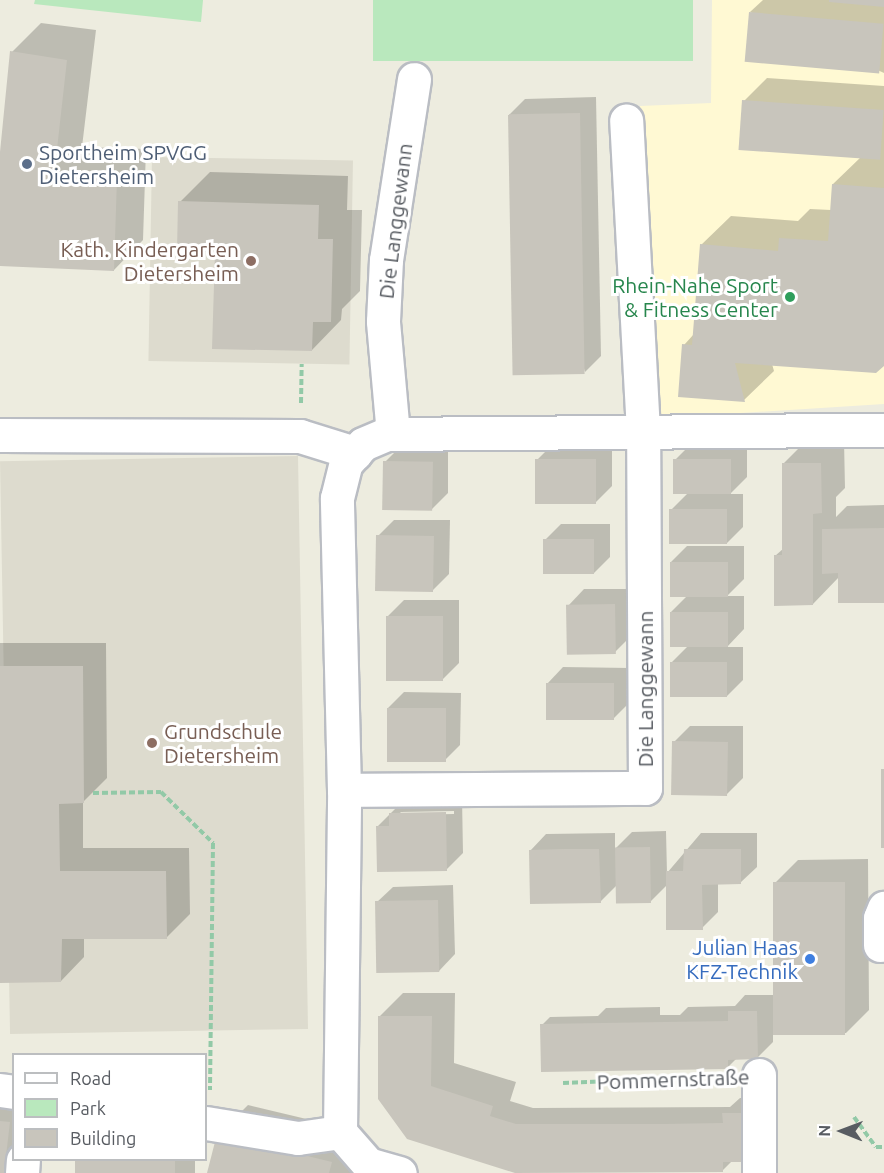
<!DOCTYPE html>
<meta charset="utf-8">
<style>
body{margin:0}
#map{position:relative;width:884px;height:1173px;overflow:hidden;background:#edecdf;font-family:Ubuntu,sans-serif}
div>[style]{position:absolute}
.commercial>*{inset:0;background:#fff9d3}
.education>*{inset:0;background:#dddbce;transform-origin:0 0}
.green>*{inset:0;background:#b9e8bd;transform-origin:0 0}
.shadow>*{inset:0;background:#0003;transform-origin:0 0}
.building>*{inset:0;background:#c8c5bc;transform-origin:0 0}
.path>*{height:4px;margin-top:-2px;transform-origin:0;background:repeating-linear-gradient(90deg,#92c9a7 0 6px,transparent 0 9px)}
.roads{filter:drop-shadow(2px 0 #babdc3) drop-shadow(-2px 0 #babdc3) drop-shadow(0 2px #babdc3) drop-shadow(0 -2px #babdc3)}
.minor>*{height:33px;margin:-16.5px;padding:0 16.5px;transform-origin:16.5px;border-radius:16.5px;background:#fff}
.dots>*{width:16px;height:16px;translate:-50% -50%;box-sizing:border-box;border:3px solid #fff;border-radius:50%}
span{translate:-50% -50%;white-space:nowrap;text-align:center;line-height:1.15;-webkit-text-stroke:6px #fff;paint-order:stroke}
.service-label{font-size:21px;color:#4e5e75}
.left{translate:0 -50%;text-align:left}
.street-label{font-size:21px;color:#585c62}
.education-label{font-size:21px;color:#785e54}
.right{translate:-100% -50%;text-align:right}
.leisure-label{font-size:21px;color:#27864d}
.shop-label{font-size:21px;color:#366cbe}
.legend{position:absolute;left:12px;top:1053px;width:195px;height:108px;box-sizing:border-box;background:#fff;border:2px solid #bcbec0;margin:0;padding:8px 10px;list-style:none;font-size:18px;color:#585c62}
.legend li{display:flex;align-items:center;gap:12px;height:30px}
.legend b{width:30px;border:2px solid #bcbec0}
.north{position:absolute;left:812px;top:1101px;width:60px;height:60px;-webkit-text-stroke:4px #fff;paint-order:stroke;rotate:271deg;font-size:16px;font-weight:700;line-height:24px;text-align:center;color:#585c62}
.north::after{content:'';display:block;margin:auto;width:21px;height:27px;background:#585c62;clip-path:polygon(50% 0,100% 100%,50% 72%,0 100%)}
</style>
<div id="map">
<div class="commercial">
<div style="clip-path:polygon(712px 0,884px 0,884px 404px,646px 419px,640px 106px,711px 103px)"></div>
</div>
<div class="education">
<div style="left:152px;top:157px;width:201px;height:204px;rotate:1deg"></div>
<div style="left:298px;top:456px;width:573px;height:298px;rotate:89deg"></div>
</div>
<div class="green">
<div style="clip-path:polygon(35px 0,203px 0,201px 22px,34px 4px)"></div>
<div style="left:373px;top:0;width:320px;height:61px"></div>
</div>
<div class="shadow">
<div style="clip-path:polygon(763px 0,884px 0,884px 73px,750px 12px)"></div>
<div style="clip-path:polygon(41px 23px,96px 30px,82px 147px,146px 149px,143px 240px,114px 270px,0 265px,0 167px,12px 52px)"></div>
<div style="clip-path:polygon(767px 78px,884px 86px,884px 364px,772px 364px,774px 371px,744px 400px,684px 345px,694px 334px,701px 245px,731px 216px,798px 221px,810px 209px,831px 210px,833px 184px,861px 157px,744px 101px)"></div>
<div style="clip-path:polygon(596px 97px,601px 356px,585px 372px,509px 115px,525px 99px)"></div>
<div style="clip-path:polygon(210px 172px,348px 176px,347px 210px,362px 210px,360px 291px,342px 309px,341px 320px,312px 350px,180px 202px)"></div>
<div style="clip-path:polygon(807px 440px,844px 440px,845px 488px,836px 497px,836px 517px,847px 506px,884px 505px,884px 601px,839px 577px,813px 604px,775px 556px,784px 548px,783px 464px)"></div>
<div style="clip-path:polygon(747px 443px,747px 477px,730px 494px,743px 494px,743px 527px,727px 543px,671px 510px,688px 493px,675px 460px,691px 444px)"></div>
<div style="clip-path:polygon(553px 444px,612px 444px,612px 486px,596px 502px,536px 461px)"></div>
<div style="clip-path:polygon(401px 446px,448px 446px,448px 493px,432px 509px,385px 462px)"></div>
<div style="clip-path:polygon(394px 520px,450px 520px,449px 574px,433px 590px,378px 536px)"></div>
<div style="clip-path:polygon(561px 524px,610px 524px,610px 557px,594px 573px,545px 540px)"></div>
<div style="clip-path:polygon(687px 546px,744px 546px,744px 579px,727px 596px,744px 596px,744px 629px,727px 647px,743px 647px,743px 680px,727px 696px,671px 663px,688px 646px,671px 612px,688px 595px,671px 562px)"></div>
<div style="clip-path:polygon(584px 589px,631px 589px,631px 636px,615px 652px,568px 606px)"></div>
<div style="clip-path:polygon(404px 600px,459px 600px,459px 663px,443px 679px,387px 617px)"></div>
<div style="clip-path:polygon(0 643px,106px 643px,107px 778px,83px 802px,83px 848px,189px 848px,190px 914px,166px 938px,84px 938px,84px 957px,61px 981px,0 981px)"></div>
<div style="clip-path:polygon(563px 667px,630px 668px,630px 702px,613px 719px,547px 684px)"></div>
<div style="clip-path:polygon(404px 692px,461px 693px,460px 745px,444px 761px,388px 708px)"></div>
<div style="clip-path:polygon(690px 726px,743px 726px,743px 778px,727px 794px,674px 742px)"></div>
<div style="clip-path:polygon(evenodd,462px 797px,463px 853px,447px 869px,378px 826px,406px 798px,462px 797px,454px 811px,454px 814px,398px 815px,401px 812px,454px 811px)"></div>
<div style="clip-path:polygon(666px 831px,667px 873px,701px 833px,757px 833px,757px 867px,740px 883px,718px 883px,718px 912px,702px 928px,667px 885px,651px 901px,617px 885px,600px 902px,530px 851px,546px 834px,615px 833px,615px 849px,632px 832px)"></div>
<div style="clip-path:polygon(868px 859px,869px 1010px,846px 1033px,773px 1034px,773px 1042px,757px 1058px,737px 1058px,728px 1067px,542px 1025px,550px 1017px,598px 1016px,606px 1008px,660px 1007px,660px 1015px,680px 1015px,688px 1007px,735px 1006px,745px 995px,776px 995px,775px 883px,798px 860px)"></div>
<div style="clip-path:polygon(453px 885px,455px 954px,439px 971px,377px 934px,376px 903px,393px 887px)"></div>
<div style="clip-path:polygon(403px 993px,455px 993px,454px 1063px,516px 1082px,510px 1101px,533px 1108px,730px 1107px,740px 1098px,768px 1097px,733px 1160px,722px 1171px,408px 1138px,380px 1016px)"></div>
<div style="clip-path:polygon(0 1104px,14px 1105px,14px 1160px,8px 1173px,0 1173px)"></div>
<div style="clip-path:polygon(248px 1105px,361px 1132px,351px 1173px,209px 1173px,218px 1135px)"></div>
<div style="left:77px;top:1160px;width:118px;height:13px"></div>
</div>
<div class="building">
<div style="clip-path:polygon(829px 0,884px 0,884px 7px,829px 2px)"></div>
<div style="left:749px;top:12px;width:135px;height:50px;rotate:5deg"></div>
<div style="clip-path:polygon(10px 51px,67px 60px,54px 176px,117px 178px,114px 271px,0 266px,0 152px)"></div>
<div style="left:742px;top:100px;width:142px;height:50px;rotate:4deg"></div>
<div style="left:580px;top:113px;width:261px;height:72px;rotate:89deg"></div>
<div style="clip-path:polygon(832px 184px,884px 188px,884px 366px,876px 373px,735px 363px,745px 402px,678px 397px,682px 344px,692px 345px,700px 244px,778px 251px,779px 238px,828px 241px)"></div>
<div style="clip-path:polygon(178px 201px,319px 205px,318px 239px,333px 239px,331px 322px,313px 322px,312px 351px,212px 349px,215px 252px,177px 251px)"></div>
<div style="left:596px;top:459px;width:45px;height:61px;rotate:90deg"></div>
<div style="left:673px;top:459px;width:58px;height:35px"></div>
<div style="left:383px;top:461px;width:50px;height:49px;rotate:1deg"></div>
<div style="clip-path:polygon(782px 463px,821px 463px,822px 513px,813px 514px,813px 605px,774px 606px,774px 555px,782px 555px)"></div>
<div style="left:669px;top:509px;width:58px;height:35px"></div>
<div style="clip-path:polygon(884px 528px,884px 603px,838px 603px,838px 573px,822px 574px,822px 529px)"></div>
<div style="left:376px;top:535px;width:58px;height:56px;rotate:1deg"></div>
<div style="left:543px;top:539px;width:51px;height:35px"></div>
<div style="left:670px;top:562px;width:58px;height:35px"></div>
<div style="left:615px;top:604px;width:50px;height:49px;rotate:89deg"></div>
<div style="left:670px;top:612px;width:58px;height:35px"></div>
<div style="left:386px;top:616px;width:57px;height:65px"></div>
<div style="left:670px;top:662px;width:57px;height:35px"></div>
<div style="clip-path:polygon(0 666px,83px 666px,84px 803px,59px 804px,60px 871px,166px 871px,167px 939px,62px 939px,61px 982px,0 983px)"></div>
<div style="left:546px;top:683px;width:68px;height:37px"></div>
<div style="left:387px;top:708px;width:59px;height:54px"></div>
<div style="left:672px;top:741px;width:56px;height:54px;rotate:1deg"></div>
<div style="left:881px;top:769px;width:3px;height:79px"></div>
<div style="clip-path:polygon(446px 812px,447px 871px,377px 872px,376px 826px,389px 826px,389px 813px)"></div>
<div style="left:650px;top:847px;width:56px;height:35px;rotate:89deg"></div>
<div style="clip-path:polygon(564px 849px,599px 849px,601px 903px,530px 904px,529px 850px)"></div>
<div style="clip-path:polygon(684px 849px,741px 849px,741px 884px,702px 885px,703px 930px,666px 930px,666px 871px,683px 871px)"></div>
<div style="left:845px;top:882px;width:153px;height:72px;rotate:90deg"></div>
<div style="left:438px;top:900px;width:72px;height:63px;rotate:89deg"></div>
<div style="clip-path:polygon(728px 1011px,757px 1011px,758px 1059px,728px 1060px,728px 1069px,541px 1072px,540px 1024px,728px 1021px)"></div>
<div style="clip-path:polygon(378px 1016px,432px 1016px,431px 1086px,493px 1106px,490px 1116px,516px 1124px,664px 1124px,723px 1123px,722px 1113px,752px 1113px,753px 1162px,723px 1162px,723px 1172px,515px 1173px,407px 1139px,378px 1099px)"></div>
<div style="clip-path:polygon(0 1121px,10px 1122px,4px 1173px,0 1173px)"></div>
<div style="clip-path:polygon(217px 1134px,332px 1162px,329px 1173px,207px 1173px)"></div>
<div style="left:75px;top:1160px;width:100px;height:13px"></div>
</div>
<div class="path">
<div style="left:301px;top:403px;width:39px;rotate:-89deg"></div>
<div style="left:93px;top:793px;width:68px;rotate:-0.8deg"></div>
<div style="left:161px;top:792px;width:73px;rotate:44.4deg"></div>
<div style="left:213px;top:843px;width:247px;rotate:90.7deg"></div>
<div style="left:563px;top:1083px;width:164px;rotate:-2.4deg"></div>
<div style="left:854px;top:1117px;width:37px;rotate:54deg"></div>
<div style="left:876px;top:1147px;width:8px"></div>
</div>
<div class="roads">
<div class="minor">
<div style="left:393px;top:434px;width:113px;rotate:-95.1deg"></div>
<div style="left:383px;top:321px;width:61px;rotate:-87.2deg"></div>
<div style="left:386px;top:260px;width:183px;rotate:-81.2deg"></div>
<div style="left:0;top:435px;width:300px;rotate:0.2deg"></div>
<div style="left:300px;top:436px;width:58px;rotate:17.2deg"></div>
<div style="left:344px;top:790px;width:301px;rotate:-0.4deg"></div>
<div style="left:645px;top:788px;width:357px;rotate:-90.3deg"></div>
<div style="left:643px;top:431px;width:311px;rotate:-93.1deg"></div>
<div style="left:880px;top:945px;width:27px;rotate:-90deg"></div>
<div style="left:880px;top:918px;width:11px;rotate:-68deg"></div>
<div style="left:0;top:1090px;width:14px;rotate:8deg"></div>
<div style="left:206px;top:1123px;width:93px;rotate:9.3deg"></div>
<div style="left:298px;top:1138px;width:42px;rotate:-8.1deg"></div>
<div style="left:340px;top:1132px;width:43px;rotate:48.8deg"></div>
<div style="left:368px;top:1164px;width:33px;rotate:16deg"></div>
<div style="left:340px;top:1132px;width:342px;rotate:-89.3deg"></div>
<div style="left:344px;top:790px;width:292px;rotate:-91.4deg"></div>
<div style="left:337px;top:498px;width:36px;rotate:-76deg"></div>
<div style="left:346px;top:463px;width:25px;rotate:-48deg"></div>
<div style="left:363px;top:444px;width:25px;rotate:-23deg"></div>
<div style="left:386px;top:434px;width:498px;rotate:-0.5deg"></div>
<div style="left:22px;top:1173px;width:13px;rotate:-86deg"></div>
<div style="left:759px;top:1173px;width:98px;rotate:-90deg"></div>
</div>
</div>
<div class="dots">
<div style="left:27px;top:164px;background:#5c6f8a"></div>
<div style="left:251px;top:261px;background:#8d6e63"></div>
<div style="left:790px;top:297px;background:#2e9e5b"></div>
<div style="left:152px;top:743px;background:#8d6e63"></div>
<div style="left:810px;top:959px;background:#3f7fe0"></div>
</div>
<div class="service-label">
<span class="left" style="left:39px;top:164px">Sportheim SPVGG<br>Dietersheim</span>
</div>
<div class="street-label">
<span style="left:395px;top:221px;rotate:-83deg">Die Langgewann</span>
<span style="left:645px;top:689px;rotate:-90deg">Die Langgewann</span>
<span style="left:673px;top:1079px;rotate:-2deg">Pommernstraße</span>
</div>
<div class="education-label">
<span class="right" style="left:239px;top:261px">Kath. Kindergarten<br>Dietersheim</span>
<span class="left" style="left:164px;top:743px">Grundschule<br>Dietersheim</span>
</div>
<div class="leisure-label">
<span class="right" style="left:778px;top:297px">Rhein-Nahe Sport<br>&amp; Fitness Center</span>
</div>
<div class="shop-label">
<span class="right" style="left:798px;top:959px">Julian Haas<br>KFZ-Technik</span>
</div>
<ul class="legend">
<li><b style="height:8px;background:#fff"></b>Road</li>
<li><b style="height:16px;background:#b9e8bd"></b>Park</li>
<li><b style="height:16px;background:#c8c5bc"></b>Building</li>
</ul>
<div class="north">N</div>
</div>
